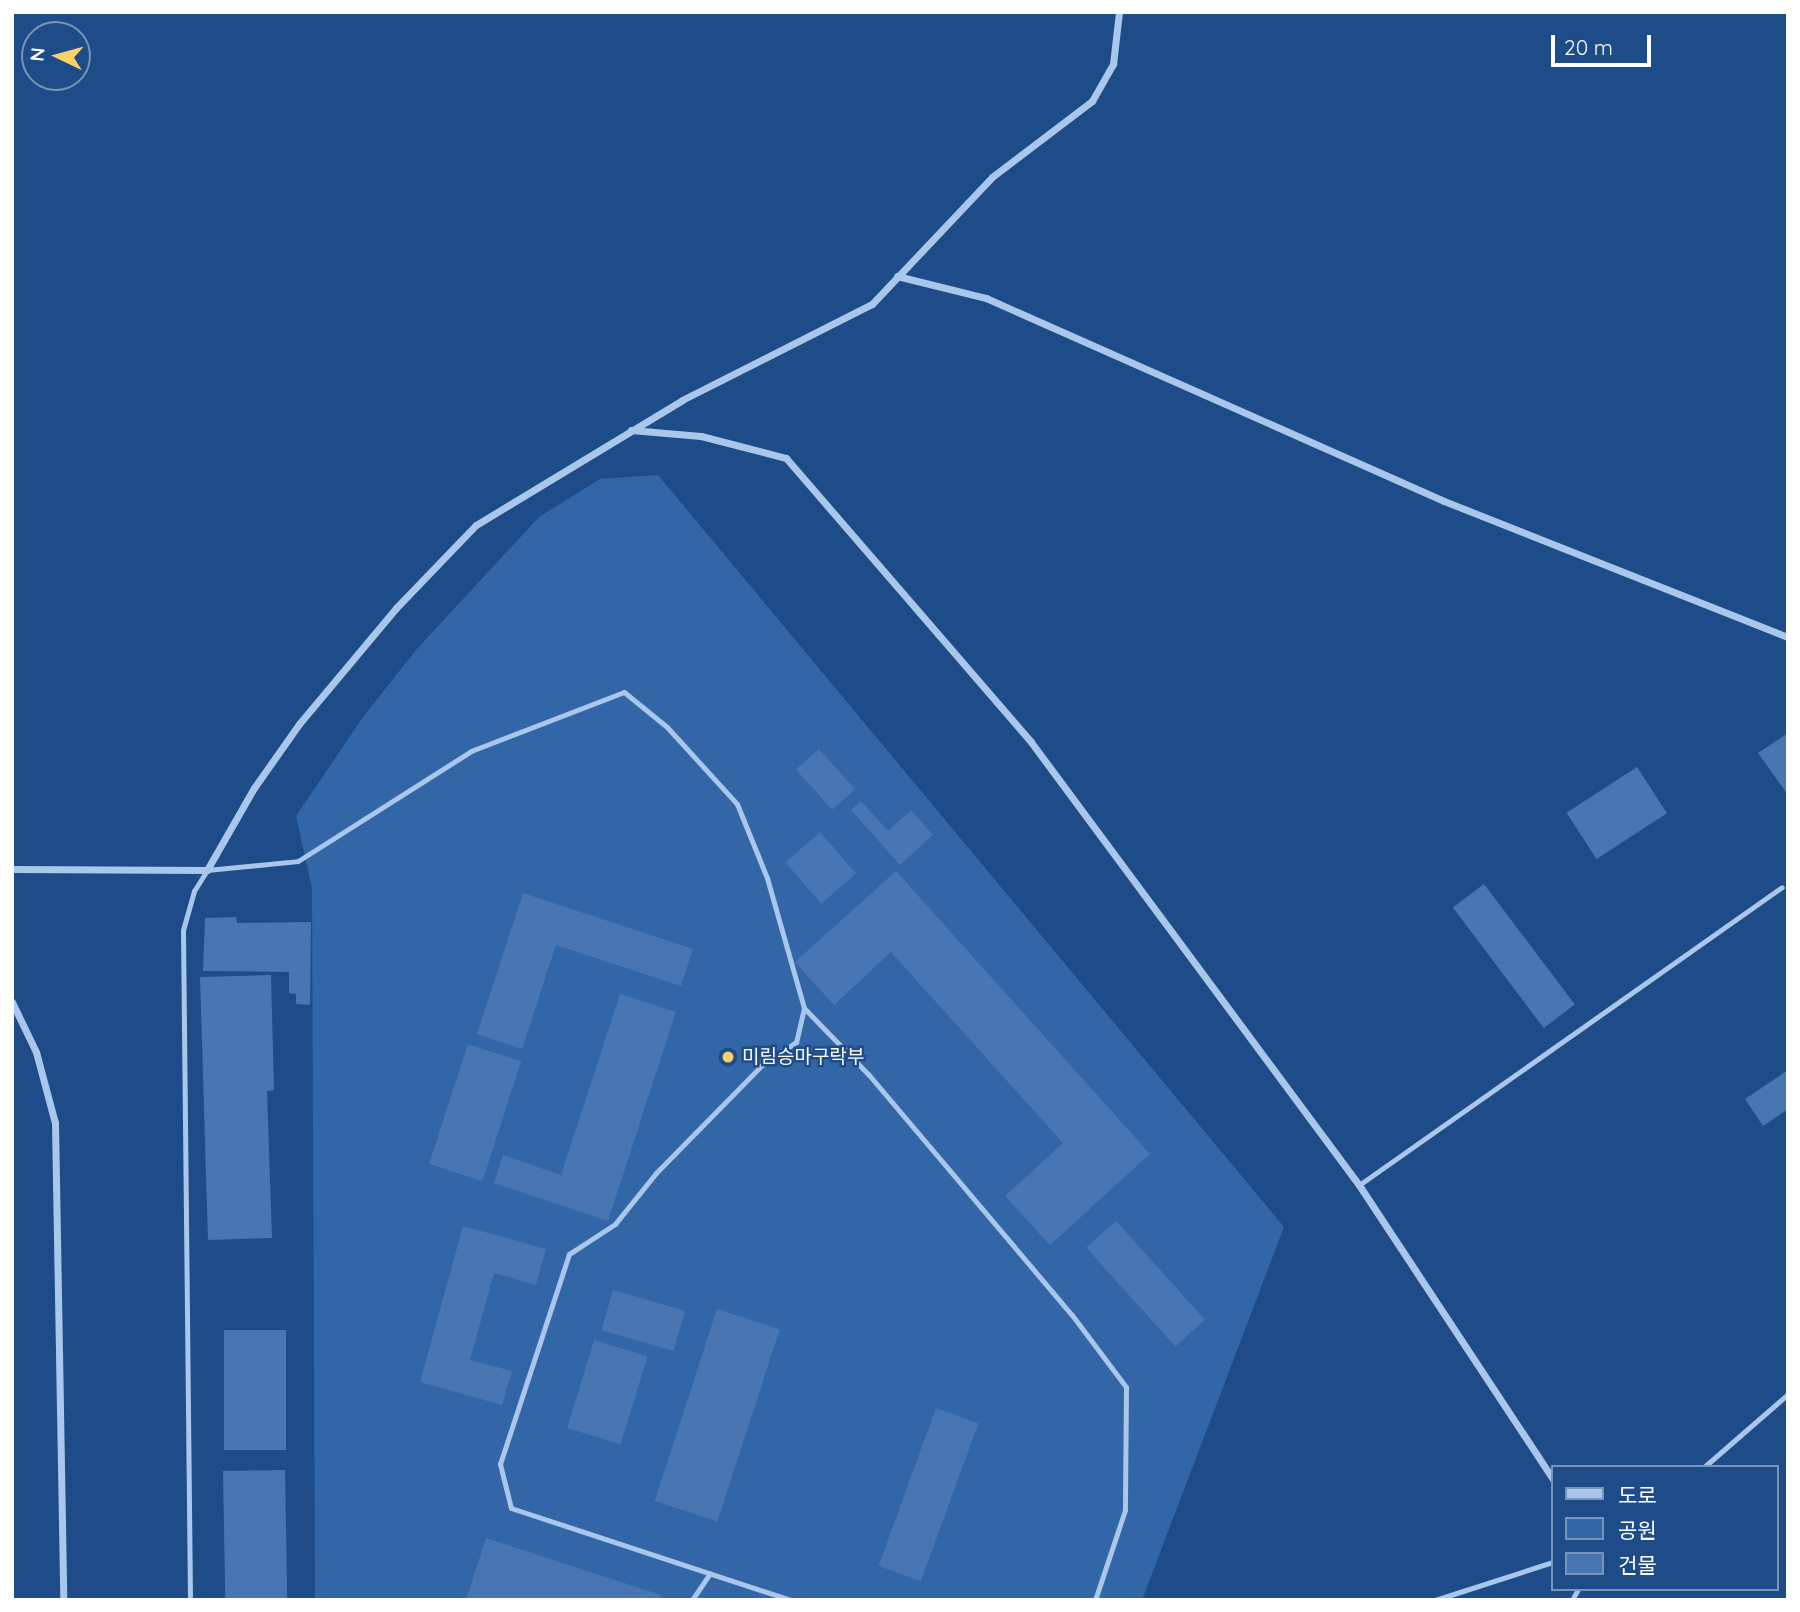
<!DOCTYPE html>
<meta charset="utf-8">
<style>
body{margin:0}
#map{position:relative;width:1800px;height:1612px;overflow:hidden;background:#1e4c89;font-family:Quicksand,"Noto Sans KR",sans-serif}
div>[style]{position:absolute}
.green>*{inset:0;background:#3266a7}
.building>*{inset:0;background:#4776b2;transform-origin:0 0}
.service>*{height:5px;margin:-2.5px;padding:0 2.5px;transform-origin:2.5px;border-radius:2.5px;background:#a9c7eb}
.minor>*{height:7px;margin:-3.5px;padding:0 3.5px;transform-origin:3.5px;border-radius:3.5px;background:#a9c7eb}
.dots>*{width:19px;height:19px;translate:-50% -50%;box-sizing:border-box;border:4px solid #1e4c89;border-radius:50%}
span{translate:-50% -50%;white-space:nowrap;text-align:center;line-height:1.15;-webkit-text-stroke:5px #1e4c89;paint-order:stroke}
.poi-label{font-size:19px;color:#fff}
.left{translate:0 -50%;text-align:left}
.frame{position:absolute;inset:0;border:14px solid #fff;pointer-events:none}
.legend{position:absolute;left:1551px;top:1465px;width:228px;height:126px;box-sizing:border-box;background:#1e4c89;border:2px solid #7894b8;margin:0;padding:9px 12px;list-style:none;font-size:21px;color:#fff}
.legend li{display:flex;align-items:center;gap:14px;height:35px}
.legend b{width:35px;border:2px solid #7894b8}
.north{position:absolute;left:21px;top:21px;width:70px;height:70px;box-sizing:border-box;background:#1e4c89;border:2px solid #7894b8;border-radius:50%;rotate:275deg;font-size:19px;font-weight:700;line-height:28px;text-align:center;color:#fff}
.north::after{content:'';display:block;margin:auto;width:24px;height:32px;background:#fad169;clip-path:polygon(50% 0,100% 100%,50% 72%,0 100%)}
.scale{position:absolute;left:1551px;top:35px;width:100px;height:32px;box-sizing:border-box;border:4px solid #fff;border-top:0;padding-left:9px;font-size:21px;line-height:24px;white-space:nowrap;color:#fff;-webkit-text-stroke:5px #1e4c89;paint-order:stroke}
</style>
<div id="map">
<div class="green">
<div style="clip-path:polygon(658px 475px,1284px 1227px,1142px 1600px,315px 1600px,312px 888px,296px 816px,363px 717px,416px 650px,539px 517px,600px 479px)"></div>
</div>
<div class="building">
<div style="clip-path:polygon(1788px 733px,1788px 795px,1758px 753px)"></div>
<div style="left:819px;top:749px;width:54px;height:31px;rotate:48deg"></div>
<div style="left:1637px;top:767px;width:55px;height:84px;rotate:57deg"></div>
<div style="clip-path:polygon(861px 801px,888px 831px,911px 810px,933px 835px,900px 865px,851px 810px)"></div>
<div style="left:820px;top:832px;width:55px;height:46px;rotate:49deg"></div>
<div style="clip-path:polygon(896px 871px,1150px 1154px,1050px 1245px,1005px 1196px,1063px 1143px,891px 952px,834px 1005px,795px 962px)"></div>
<div style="left:1484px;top:884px;width:151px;height:39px;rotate:53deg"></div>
<div style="clip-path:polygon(523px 893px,693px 949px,681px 986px,556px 945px,522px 1049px,477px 1034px)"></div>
<div style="clip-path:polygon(236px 917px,237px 923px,311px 922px,310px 1005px,296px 1004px,296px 994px,289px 993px,289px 972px,203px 971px,205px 918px)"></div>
<div style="clip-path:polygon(271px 975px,274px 1090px,267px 1091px,272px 1238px,208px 1240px,200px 977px)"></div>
<div style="clip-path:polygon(620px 994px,676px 1012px,608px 1221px,494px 1183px,503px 1155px,561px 1175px)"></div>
<div style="left:468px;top:1044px;width:56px;height:126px;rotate:18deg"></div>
<div style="clip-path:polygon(1788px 1070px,1788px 1109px,1763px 1126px,1745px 1099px)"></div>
<div style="left:1116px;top:1221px;width:133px;height:40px;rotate:48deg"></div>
<div style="clip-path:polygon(463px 1226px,546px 1249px,536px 1285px,494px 1273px,470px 1360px,512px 1371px,502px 1405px,420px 1382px)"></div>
<div style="left:613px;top:1290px;width:75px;height:42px;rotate:16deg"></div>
<div style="left:717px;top:1309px;width:66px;height:202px;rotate:18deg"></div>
<div style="left:286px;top:1330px;width:120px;height:62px;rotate:90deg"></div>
<div style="left:594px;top:1340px;width:56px;height:92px;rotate:17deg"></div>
<div style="left:936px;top:1408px;width:45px;height:168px;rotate:20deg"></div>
<div style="left:285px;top:1470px;width:130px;height:62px;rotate:89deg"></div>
<div style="clip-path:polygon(486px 1538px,661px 1595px,660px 1600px,466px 1600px)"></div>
</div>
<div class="service">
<div style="left:804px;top:1008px;width:93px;rotate:45.9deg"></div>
<div style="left:869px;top:1075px;width:314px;rotate:49.8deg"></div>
<div style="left:1072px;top:1315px;width:90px;rotate:53.1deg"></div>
<div style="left:1126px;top:1387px;width:123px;rotate:90.5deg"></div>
<div style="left:1125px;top:1510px;width:95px;rotate:108.4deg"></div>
<div style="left:1359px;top:1185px;width:517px;rotate:-35.16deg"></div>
<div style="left:1704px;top:1467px;width:111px;rotate:-41deg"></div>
<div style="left:190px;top:1600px;width:670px;rotate:-90.6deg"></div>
<div style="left:183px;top:930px;width:41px;rotate:-74.2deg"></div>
<div style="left:194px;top:891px;width:25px;rotate:-58deg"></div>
<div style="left:207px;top:870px;width:91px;rotate:-5.6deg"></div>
<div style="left:298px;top:861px;width:205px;rotate:-32.4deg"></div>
<div style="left:471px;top:751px;width:164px;rotate:-21.1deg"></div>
<div style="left:624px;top:692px;width:55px;rotate:39.1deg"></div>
<div style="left:667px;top:727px;width:104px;rotate:47.7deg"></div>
<div style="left:737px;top:804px;width:80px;rotate:67.9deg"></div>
<div style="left:767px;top:878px;width:135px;rotate:74.1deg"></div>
<div style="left:804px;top:1008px;width:35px;rotate:103deg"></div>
<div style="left:796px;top:1042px;width:41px;rotate:145.9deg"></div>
<div style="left:762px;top:1065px;width:151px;rotate:134.5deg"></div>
<div style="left:656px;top:1173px;width:65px;rotate:128.8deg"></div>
<div style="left:615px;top:1224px;width:55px;rotate:146.9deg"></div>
<div style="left:569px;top:1254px;width:221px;rotate:108.2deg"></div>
<div style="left:500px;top:1464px;width:45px;rotate:76deg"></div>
<div style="left:511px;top:1508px;width:295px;rotate:18.2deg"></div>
<div style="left:692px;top:1600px;width:32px;rotate:-56deg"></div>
<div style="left:1435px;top:1600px;width:124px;rotate:-17.9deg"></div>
<div style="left:1572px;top:1600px;width:13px;rotate:-61deg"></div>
</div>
<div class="minor">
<div style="left:897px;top:276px;width:92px;rotate:13.9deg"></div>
<div style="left:986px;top:298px;width:501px;rotate:23.9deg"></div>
<div style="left:1444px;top:501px;width:370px;rotate:21.6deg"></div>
<div style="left:631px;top:430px;width:70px;rotate:4.9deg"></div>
<div style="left:701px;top:436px;width:88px;rotate:14.5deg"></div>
<div style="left:786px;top:458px;width:375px;rotate:49.2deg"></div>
<div style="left:1031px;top:742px;width:551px;rotate:53.48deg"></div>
<div style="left:1359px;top:1185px;width:352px;rotate:56.6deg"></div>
<div style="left:12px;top:869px;width:195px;rotate:0.3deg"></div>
<div style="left:207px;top:870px;width:95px;rotate:-60.2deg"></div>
<div style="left:254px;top:788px;width:78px;rotate:-54.9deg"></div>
<div style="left:299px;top:724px;width:151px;rotate:-50.1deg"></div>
<div style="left:396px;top:608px;width:115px;rotate:-46.1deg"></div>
<div style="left:476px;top:525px;width:241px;rotate:-31.2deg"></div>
<div style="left:682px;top:400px;width:213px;rotate:-26.8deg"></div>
<div style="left:872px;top:304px;width:175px;rotate:-46.6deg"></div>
<div style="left:992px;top:177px;width:126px;rotate:-37.2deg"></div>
<div style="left:1092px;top:101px;width:43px;rotate:-60.4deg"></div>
<div style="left:1113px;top:64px;width:52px;rotate:-83.4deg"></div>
<div style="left:12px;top:1002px;width:55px;rotate:64.4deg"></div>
<div style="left:36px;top:1052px;width:73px;rotate:75deg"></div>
<div style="left:55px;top:1123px;width:477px;rotate:89deg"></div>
</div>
<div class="dots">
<div style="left:728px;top:1057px;background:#fad169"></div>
</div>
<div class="poi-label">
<span class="left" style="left:742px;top:1057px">미림승마구락부</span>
</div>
<div class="frame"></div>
<ul class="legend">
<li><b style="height:9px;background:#a9c7eb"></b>도로</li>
<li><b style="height:19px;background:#3266a7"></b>공원</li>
<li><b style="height:19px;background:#4776b2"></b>건물</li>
</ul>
<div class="north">N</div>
<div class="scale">20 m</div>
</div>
